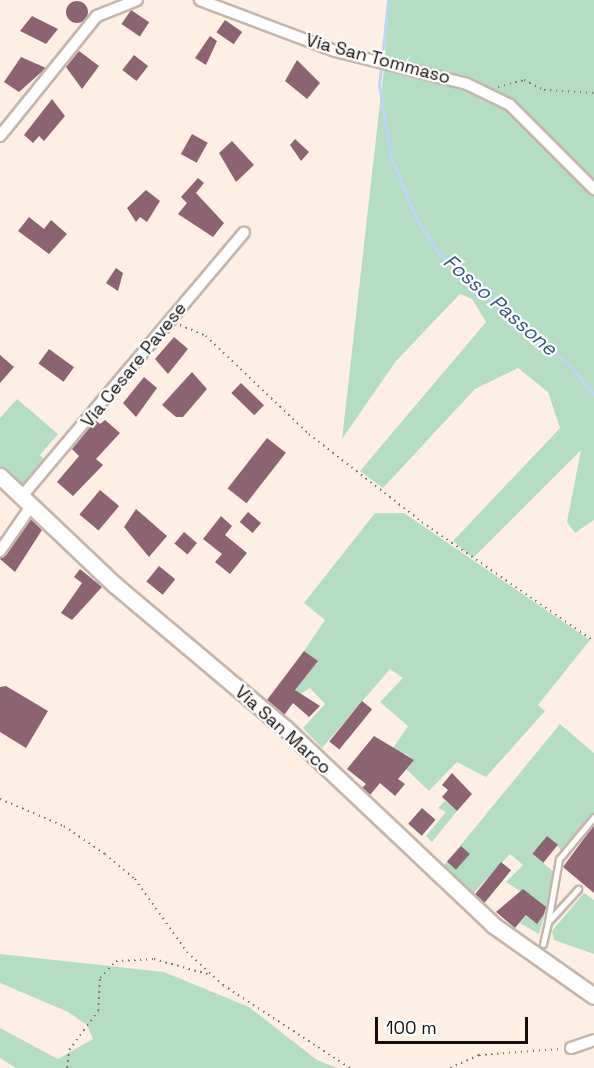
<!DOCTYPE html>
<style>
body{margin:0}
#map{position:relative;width:594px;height:1068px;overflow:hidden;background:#feefe5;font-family:"Space Grotesk",sans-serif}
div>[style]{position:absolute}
.green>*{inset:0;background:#b4ddc4}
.stream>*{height:3px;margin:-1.5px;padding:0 1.5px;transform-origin:1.5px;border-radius:1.5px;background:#bed5f8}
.building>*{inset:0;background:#8c6471;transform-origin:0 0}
.round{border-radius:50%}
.path>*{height:1.5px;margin-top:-0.75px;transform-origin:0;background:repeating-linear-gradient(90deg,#807770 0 1.5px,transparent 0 6px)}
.roads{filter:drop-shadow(2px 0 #c5b6ac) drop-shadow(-2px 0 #c5b6ac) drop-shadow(0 2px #c5b6ac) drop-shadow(0 -2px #c5b6ac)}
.lane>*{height:5px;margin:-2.5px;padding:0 2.5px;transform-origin:2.5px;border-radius:2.5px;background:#fff}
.street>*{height:10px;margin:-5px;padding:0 5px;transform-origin:5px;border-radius:5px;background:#fff}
.secondary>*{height:15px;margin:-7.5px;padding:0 7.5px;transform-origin:7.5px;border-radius:7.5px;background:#fff}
span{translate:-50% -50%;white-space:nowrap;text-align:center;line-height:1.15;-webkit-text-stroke:4.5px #fff;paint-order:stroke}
.street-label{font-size:18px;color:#130e0b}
.water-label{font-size:20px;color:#395786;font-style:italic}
.scale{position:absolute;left:375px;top:1017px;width:153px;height:27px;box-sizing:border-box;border:3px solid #130e0b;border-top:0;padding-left:8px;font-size:18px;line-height:21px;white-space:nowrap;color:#130e0b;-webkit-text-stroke:4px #fff;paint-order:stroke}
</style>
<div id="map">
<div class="green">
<div style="clip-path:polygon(389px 0,594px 0,594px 187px,508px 106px,464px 85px,403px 70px,411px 54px,400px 68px,384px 65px)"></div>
<div style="clip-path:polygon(384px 68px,464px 87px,507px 108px,594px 192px,594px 520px,575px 533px,567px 522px,581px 450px,473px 558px,453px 541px,560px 428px,548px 392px,518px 368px,475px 389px,383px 488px,360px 471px,486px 322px,472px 299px,460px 294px,396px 361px,342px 439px)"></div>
<div style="clip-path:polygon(17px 399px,58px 434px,40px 455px,48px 463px,24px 490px,0 468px,0 418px)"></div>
<div style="clip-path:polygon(375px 513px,404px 513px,590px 640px,538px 705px,545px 711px,486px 777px,457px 762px,429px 791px,406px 769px,414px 760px,405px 753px,388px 772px,381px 766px,408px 726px,380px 702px,403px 678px,390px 669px,322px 748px,303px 728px,325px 704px,310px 688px,300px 694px,295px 690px,317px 661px,304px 651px,325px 620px,304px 603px)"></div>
<div style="clip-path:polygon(560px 724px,594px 753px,594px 812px,561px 850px,547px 837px,533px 854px,556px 874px,539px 934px,520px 923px,538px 902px,506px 882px,523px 865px,510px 854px,470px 897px,442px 868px)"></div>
<div style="clip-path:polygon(445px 801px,457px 811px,432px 842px,426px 836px,446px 812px,438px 808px)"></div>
<div style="clip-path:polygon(584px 893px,594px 900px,594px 954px,554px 940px,552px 931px)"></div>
<div style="clip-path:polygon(0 954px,164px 972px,249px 1007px,317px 1060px,337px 1068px,16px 1068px,0 1058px,0 1028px,58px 1059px,93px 1039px,87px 1025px,68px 1012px,0 983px)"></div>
</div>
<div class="stream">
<div style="left:388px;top:0;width:85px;rotate:96deg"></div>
<div style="left:379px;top:85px;width:73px;rotate:80.5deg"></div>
<div style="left:391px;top:157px;width:66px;rotate:67.7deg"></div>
<div style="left:416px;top:218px;width:44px;rotate:57deg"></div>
<div style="left:440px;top:255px;width:171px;rotate:40.5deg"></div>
<div style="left:570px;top:366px;width:38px;rotate:50deg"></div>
</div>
<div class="building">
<div class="round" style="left:66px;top:1px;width:22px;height:22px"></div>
<div style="left:131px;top:10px;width:22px;height:17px;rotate:34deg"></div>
<div style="clip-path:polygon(32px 16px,58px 29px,46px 44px,20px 31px)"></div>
<div style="left:225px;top:20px;width:21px;height:15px;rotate:35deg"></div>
<div style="clip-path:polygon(210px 36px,217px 41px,206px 65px,195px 58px)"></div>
<div style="clip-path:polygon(79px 51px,99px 66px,82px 89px,66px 67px)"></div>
<div style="left:134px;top:55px;width:18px;height:19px;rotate:38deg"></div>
<div style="clip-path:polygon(21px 57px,46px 68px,19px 92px,4px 82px)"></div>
<div style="clip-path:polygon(297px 60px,320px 83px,307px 99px,285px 81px)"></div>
<div style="clip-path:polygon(52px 99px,65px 116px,44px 141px,39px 136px,33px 143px,24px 135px)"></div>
<div style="left:192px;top:134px;width:18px;height:23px;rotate:29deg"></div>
<div style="clip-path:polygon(295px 139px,309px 152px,301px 161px,290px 145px)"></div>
<div style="clip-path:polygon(232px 141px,254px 165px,236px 182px,219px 153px)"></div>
<div style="clip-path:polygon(198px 178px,204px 183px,196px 193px,224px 223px,213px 237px,178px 214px,187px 203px,181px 197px)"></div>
<div style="clip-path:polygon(146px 190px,160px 201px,147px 222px,140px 217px,136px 222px,127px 208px)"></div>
<div style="clip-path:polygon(29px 217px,44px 229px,51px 220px,67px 234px,49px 254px,18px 231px)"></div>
<div style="clip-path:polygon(116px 268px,123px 273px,118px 291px,106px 283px)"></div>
<div style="clip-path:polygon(174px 337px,188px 349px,168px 374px,155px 359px)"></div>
<div style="left:49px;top:349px;width:31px;height:18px;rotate:36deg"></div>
<div style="clip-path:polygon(0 355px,14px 367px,0 383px)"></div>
<div style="clip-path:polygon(192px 372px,207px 389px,183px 417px,176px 417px,162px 405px)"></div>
<div style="clip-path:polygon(144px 377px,157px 388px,136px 417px,123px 403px)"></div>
<div style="left:241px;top:383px;width:32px;height:14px;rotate:44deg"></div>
<div style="clip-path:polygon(96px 420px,100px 424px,105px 420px,120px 433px,96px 459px,103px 465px,73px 496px,57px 482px,79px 456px,72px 449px)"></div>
<div style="left:267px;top:438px;width:24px;height:64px;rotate:38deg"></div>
<div style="left:100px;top:490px;width:25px;height:32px;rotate:40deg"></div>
<div style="clip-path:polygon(136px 509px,167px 536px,149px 557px,124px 527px)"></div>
<div style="left:248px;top:512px;width:17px;height:13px;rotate:40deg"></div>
<div style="clip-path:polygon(221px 516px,232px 526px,225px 535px,247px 553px,230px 574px,215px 562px,222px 554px,203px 539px)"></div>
<div style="clip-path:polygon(31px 519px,42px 530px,15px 572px,0 559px)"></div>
<div style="left:184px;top:532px;width:17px;height:15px;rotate:40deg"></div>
<div style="left:159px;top:566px;width:21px;height:20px;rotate:39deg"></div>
<div style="clip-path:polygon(80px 569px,102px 587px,72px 620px,61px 613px,82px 583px,74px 577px)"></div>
<div style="clip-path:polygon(304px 651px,318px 661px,295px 690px,320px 706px,309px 717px,293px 703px,284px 715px,267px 700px)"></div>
<div style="clip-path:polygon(6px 686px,48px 711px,26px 748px,0 732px,0 687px)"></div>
<div style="left:362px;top:701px;width:13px;height:52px;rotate:39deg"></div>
<div style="clip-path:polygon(374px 736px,414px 760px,398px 779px,405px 784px,395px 796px,380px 783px,370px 795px,362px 788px,366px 784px,347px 769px)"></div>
<div style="clip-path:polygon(452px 773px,472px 794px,457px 811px,442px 797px,448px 790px,442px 785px)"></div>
<div style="left:422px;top:808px;width:18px;height:21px;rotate:41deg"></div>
<div style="clip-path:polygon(594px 825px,594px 893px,563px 867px)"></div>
<div style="left:547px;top:836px;width:14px;height:23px;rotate:39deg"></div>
<div style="left:461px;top:846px;width:12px;height:21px;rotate:42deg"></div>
<div style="left:501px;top:862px;width:13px;height:42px;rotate:39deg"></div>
<div style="clip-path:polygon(523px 889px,546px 907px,544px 914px,537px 924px,526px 915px,515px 928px,496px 912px)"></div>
</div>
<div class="path">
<div style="left:498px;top:87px;width:27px;rotate:-15deg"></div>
<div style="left:524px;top:80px;width:22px;rotate:27deg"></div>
<div style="left:544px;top:90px;width:50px;rotate:3.4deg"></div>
<div style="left:180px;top:325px;width:28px;rotate:23deg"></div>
<div style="left:206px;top:336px;width:142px;rotate:43.6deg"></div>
<div style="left:309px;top:434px;width:143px;rotate:37.9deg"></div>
<div style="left:422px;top:522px;width:209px;rotate:34.7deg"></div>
<div style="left:0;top:799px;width:69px;rotate:22.9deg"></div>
<div style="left:64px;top:826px;width:50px;rotate:34.3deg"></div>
<div style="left:105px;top:854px;width:39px;rotate:40deg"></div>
<div style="left:135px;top:879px;width:90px;rotate:54.5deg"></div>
<div style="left:187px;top:952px;width:49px;rotate:42.5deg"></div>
<div style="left:223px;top:985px;width:152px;rotate:33.2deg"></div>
<div style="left:67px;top:1068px;width:18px;rotate:-84deg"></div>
<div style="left:69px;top:1050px;width:49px;rotate:-53.4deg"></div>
<div style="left:98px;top:1011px;width:33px;rotate:-87deg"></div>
<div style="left:100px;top:978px;width:23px;rotate:-47deg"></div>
<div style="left:116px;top:961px;width:38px;rotate:-3deg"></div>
<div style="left:154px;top:959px;width:59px;rotate:15.7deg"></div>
<div style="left:450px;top:1068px;width:32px;rotate:-24deg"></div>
<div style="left:479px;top:1055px;width:82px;rotate:-4.2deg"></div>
</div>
<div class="roads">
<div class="lane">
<div style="left:548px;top:922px;width:64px;rotate:-80.1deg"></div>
<div style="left:559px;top:859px;width:55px;rotate:-50.2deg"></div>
<div style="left:543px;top:944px;width:23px;rotate:-77deg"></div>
<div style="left:548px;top:922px;width:45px;rotate:-47.7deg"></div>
</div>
<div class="street">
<div style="left:200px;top:0;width:144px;rotate:20.7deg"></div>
<div style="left:335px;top:51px;width:136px;rotate:14deg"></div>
<div style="left:467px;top:84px;width:48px;rotate:26deg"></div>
<div style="left:510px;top:105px;width:119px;rotate:45deg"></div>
<div style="left:0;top:136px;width:154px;rotate:-51.1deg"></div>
<div style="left:97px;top:16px;width:43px;rotate:-21.8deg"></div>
<div style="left:23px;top:495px;width:343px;rotate:-49.9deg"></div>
<div style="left:0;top:551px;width:56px;rotate:-55.2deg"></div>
<div style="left:571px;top:1048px;width:24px;rotate:-19deg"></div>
</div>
<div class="secondary">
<div style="left:0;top:476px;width:158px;rotate:43.5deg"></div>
<div style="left:115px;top:585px;width:222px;rotate:40.1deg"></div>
<div style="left:285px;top:728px;width:286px;rotate:43.4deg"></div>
<div style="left:493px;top:925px;width:123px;rotate:35.1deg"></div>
</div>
</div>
<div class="street-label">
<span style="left:378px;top:59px;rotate:15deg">Via San Tommaso</span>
<span style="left:134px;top:365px;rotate:-51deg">Via Cesare Pavese</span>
<span style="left:283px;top:730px;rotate:42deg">Via San Marco</span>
</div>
<div class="water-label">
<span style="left:500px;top:305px;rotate:41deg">Fosso Passone</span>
</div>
<div class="scale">100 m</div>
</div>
